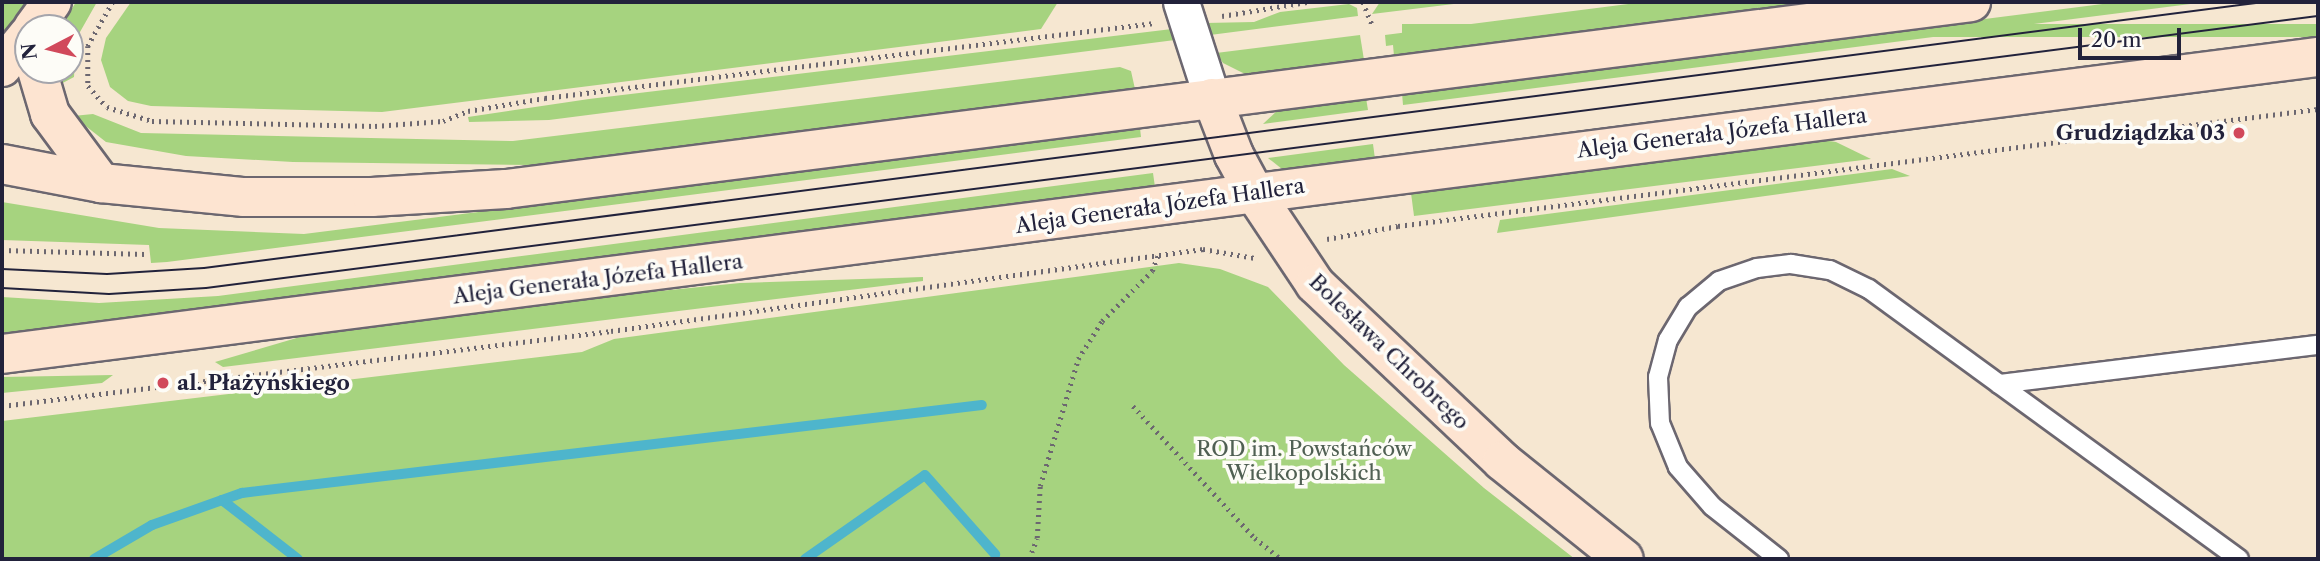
<!DOCTYPE html>
<meta charset="utf-8">
<style>
body{margin:0}
#map{position:relative;width:2320px;height:561px;overflow:hidden;background:#f6e7d1;font-family:"Libre Caslon Text",serif}
div>[style]{position:absolute}
.green>*{inset:0;background:#a6d37f;transform-origin:0 0}
.stream>*{height:10px;margin:-5px;padding:0 5px;transform-origin:5px;border-radius:5px;background:#4eb5cc}
.path>*{height:4.5px;margin-top:-2.25px;transform-origin:0;background:repeating-linear-gradient(90deg,#6c6770 0 2px,transparent 0 7px)}
.roads{filter:drop-shadow(2px 0 #6c6770) drop-shadow(-2px 0 #6c6770) drop-shadow(0 2px #6c6770) drop-shadow(0 -2px #6c6770)}
.lane>*{height:18px;margin:-9px;padding:0 9px;transform-origin:9px;border-radius:9px;background:#fff}
.street>*{height:35px;margin:-17.5px;padding:0 17.5px;transform-origin:17.5px;border-radius:17.5px;background:#fff}
.secondary>*{height:38px;margin:-19px;padding:0 19px;transform-origin:19px;border-radius:19px;background:#fde4d1}
.tram>*{height:2px;margin:-1px;padding:0 1px;transform-origin:1px;border-radius:1px;background:#22223b}
.dots>*{width:19px;height:19px;translate:-50% -50%;box-sizing:border-box;border:4px solid #fdfcf7;border-radius:50%}
span{translate:-50% -50%;white-space:nowrap;text-align:center;line-height:1.15;-webkit-text-stroke:7px #fdfcf7;paint-order:stroke}
.street-label{font-size:21px;color:#22223b}
.poi-label{font-size:21px;color:#22223b;font-weight:700}
.right{translate:-100% -50%;text-align:right}
.left{translate:0 -50%;text-align:left}
.park-label{font-size:21px;color:#506053}
.frame{position:absolute;inset:0;border:4px solid #22223b;pointer-events:none}
.north{position:absolute;left:14px;top:14px;width:70px;height:70px;box-sizing:border-box;background:#fdfcf7;border:2px solid #a5a5ac;border-radius:50%;rotate:263deg;font-size:19px;font-weight:700;line-height:28px;text-align:center;color:#22223b}
.north::after{content:'';display:block;margin:auto;width:24px;height:32px;background:#d1495b;clip-path:polygon(50% 0,100% 100%,50% 72%,0 100%)}
.scale{position:absolute;left:2078px;top:28px;width:103px;height:32px;box-sizing:border-box;border:4px solid #22223b;border-top:0;padding-left:9px;font-size:21px;line-height:24px;white-space:nowrap;color:#22223b;-webkit-text-stroke:5px #fdfcf7;paint-order:stroke}
</style>
<div id="map">
<div class="green">
<div style="clip-path:polygon(2px 2px,28px 2px,2px 36px)"></div>
<div style="clip-path:polygon(76px 2px,97px 2px,76px 39px,74px 77px,57px 86px,53px 70px,70px 70px,70px 28px,60px 28px)"></div>
<div style="clip-path:polygon(131px 2px,1058px 2px,1041px 29px,382px 112px,151px 106px,128px 101px,110px 87px,101px 60px,106px 38px)"></div>
<div style="clip-path:polygon(1380px 2px,1470px 2px,1372px 14px)"></div>
<div style="clip-path:polygon(1644px 2px,1820px 2px,1394px 56px,1393px 45px,1386px 46px,1385px 35px)"></div>
<div style="clip-path:polygon(2118px 2px,2206px 2px,1403px 105px,1402px 93px)"></div>
<div style="clip-path:polygon(1349px 4px,1357px 8px,1358px 16px,1210px 35px,1205px 23px,1254px 22px,1280px 12px)"></div>
<div style="left:2318px;top:24px;width:13px;height:916px;rotate:90deg"></div>
<div style="clip-path:polygon(1172px 29px,1175px 40px,549px 120px,469px 122px,468px 117px,589px 99px)"></div>
<div style="clip-path:polygon(1360px 35px,1364px 60px,1247px 75px,1223px 63px,1216px 53px)"></div>
<div style="clip-path:polygon(1120px 67px,1131px 71px,1135px 89px,532px 165px,293px 162px,186px 156px,106px 142px,73px 116px,93px 114px,141px 133px,513px 141px)"></div>
<div style="clip-path:polygon(1366px 98px,1368px 110px,1263px 124px,1279px 109px)"></div>
<div style="clip-path:polygon(1140px 128px,1141px 137px,167px 262px,151px 263px,149px 245px,2px 240px,2px 202px,159px 228px,304px 234px)"></div>
<div style="clip-path:polygon(1816px 139px,1836px 142px,1871px 159px,1414px 216px,1411px 193px)"></div>
<div style="clip-path:polygon(1373px 144px,1375px 159px,1293px 169px,1282px 169px,1268px 158px)"></div>
<div style="clip-path:polygon(1892px 169px,1910px 176px,1497px 233px,1500px 220px)"></div>
<div style="clip-path:polygon(1153px 173px,1155px 187px,2px 335px,2px 297px,99px 303px,218px 296px)"></div>
<div style="clip-path:polygon(1179px 263px,1220px 269px,1268px 287px,1344px 365px,1484px 488px,1575px 559px,2px 559px,2px 421px,582px 352px,614px 339px)"></div>
<div style="clip-path:polygon(923px 277px,923px 281px,223px 367px,215px 362px,300px 337px,610px 296px,740px 283px)"></div>
<div style="clip-path:polygon(113px 375px,102px 383px,2px 393px,2px 377px)"></div>
</div>
<div class="stream">
<div style="left:222px;top:500px;width:96px;rotate:37.8deg"></div>
<div style="left:94px;top:559px;width:67px;rotate:-30.4deg"></div>
<div style="left:152px;top:525px;width:96px;rotate:-19.6deg"></div>
<div style="left:242px;top:493px;width:745px;rotate:-6.78deg"></div>
<div style="left:805px;top:559px;width:146px;rotate:-35deg"></div>
<div style="left:925px;top:475px;width:106px;rotate:48.5deg"></div>
</div>
<div class="path">
<div style="left:113px;top:2px;width:51px;rotate:119.6deg"></div>
<div style="left:88px;top:46px;width:40px;rotate:90deg"></div>
<div style="left:88px;top:86px;width:28px;rotate:48deg"></div>
<div style="left:107px;top:107px;width:47px;rotate:17.3deg"></div>
<div style="left:152px;top:121px;width:223px;rotate:1.3deg"></div>
<div style="left:375px;top:126px;width:68px;rotate:-4.2deg"></div>
<div style="left:443px;top:121px;width:27px;rotate:-22deg"></div>
<div style="left:468px;top:111px;width:78px;rotate:-9.6deg"></div>
<div style="left:545px;top:98px;width:614px;rotate:-7.02deg"></div>
<div style="left:1363px;top:2px;width:24px;rotate:68deg"></div>
<div style="left:1222px;top:16px;width:86px;rotate:-9.4deg"></div>
<div style="left:1327px;top:239px;width:72px;rotate:-10.4deg"></div>
<div style="left:1398px;top:226px;width:927px;rotate:-7.25deg"></div>
<div style="left:2px;top:250px;width:143px;rotate:1.6deg"></div>
<div style="left:2px;top:406px;width:614px;rotate:-7.02deg"></div>
<div style="left:611px;top:331px;width:598px;rotate:-7.89deg"></div>
<div style="left:1203px;top:249px;width:53px;rotate:9.8deg"></div>
<div style="left:1133px;top:406px;width:180px;rotate:47.3deg"></div>
<div style="left:1255px;top:538px;width:33px;rotate:39deg"></div>
<div style="left:1029px;top:559px;width:22px;rotate:-69deg"></div>
<div style="left:1037px;top:538px;width:52px;rotate:-86.7deg"></div>
<div style="left:1040px;top:486px;width:133px;rotate:-73.3deg"></div>
<div style="left:1078px;top:359px;width:45px;rotate:-57.7deg"></div>
<div style="left:1102px;top:321px;width:71px;rotate:-45deg"></div>
<div style="left:1152px;top:271px;width:17px;rotate:-69deg"></div>
</div>
<div class="roads">
<div class="lane">
<div style="left:1999px;top:384px;width:321px;rotate:-7deg"></div>
<div style="left:1779px;top:559px;width:85px;rotate:-141.7deg"></div>
<div style="left:1712px;top:506px;width:52px;rotate:-131.1deg"></div>
<div style="left:1678px;top:467px;width:48px;rotate:-112.2deg"></div>
<div style="left:1660px;top:423px;width:46px;rotate:-92.5deg"></div>
<div style="left:1658px;top:377px;width:38px;rotate:-75deg"></div>
<div style="left:1668px;top:340px;width:39px;rotate:-59deg"></div>
<div style="left:1688px;top:307px;width:40px;rotate:-40deg"></div>
<div style="left:1719px;top:281px;width:40px;rotate:-18.9deg"></div>
<div style="left:1757px;top:268px;width:34px;rotate:-7deg"></div>
<div style="left:1791px;top:264px;width:39px;rotate:9deg"></div>
<div style="left:1830px;top:270px;width:43px;rotate:26deg"></div>
<div style="left:1869px;top:289px;width:458px;rotate:36.1deg"></div>
</div>
<div class="street">
<div style="left:1181px;top:2px;width:101px;rotate:72.1deg"></div>
</div>
<div class="secondary">
<div style="left:33px;top:28px;width:32px;rotate:-54deg"></div>
<div style="left:2px;top:67px;width:41px;rotate:-50.9deg"></div>
<div style="left:37px;top:70px;width:46px;rotate:73.5deg"></div>
<div style="left:50px;top:114px;width:86px;rotate:53.5deg"></div>
<div style="left:1212px;top:98px;width:61px;rotate:68.9deg"></div>
<div style="left:1234px;top:155px;width:44px;rotate:61.7deg"></div>
<div style="left:1255px;top:194px;width:108px;rotate:56.3deg"></div>
<div style="left:1315px;top:284px;width:257px;rotate:43.4deg"></div>
<div style="left:1502px;top:461px;width:156px;rotate:38.8deg"></div>
<div style="left:2px;top:164px;width:101px;rotate:10.9deg"></div>
<div style="left:101px;top:183px;width:144px;rotate:5.6deg"></div>
<div style="left:244px;top:197px;width:128px"></div>
<div style="left:372px;top:197px;width:134px;rotate:-3.4deg"></div>
<div style="left:506px;top:189px;width:1477px;rotate:-7.27deg"></div>
<div style="left:2px;top:354px;width:2335px;rotate:-7.31deg"></div>
</div>
</div>
<div class="tram">
<div style="left:2px;top:269px;width:105px;rotate:2.7deg"></div>
<div style="left:107px;top:274px;width:97px;rotate:-3.5deg"></div>
<div style="left:204px;top:268px;width:2075px;rotate:-7.36deg"></div>
<div style="left:2px;top:288px;width:107px;rotate:3.2deg"></div>
<div style="left:109px;top:294px;width:97px;rotate:-3.5deg"></div>
<div style="left:206px;top:288px;width:2129px;rotate:-7.34deg"></div>
</div>
<div class="dots">
<div style="left:2239px;top:133px;background:#d1495b"></div>
<div style="left:163px;top:383px;background:#d1495b"></div>
</div>
<div class="street-label">
<span style="left:1722px;top:133px;rotate:-7deg">Aleja Generała Józefa Hallera</span>
<span style="left:1160px;top:206px;rotate:-8deg">Aleja Generała Józefa Hallera</span>
<span style="left:598px;top:279px;rotate:-7deg">Aleja Generała Józefa Hallera</span>
<span style="left:1389px;top:352px;rotate:44deg">Bolesława Chrobrego</span>
</div>
<div class="poi-label">
<span class="right" style="left:2225px;top:133px">Grudziądzka 03</span>
<span class="left" style="left:177px;top:383px">al. Płażyńskiego</span>
</div>
<div class="park-label">
<span style="left:1304px;top:461px">ROD im. Powstańców<br>Wielkopolskich</span>
</div>
<div class="frame"></div>
<div class="north">N</div>
<div class="scale">20 m</div>
</div>
